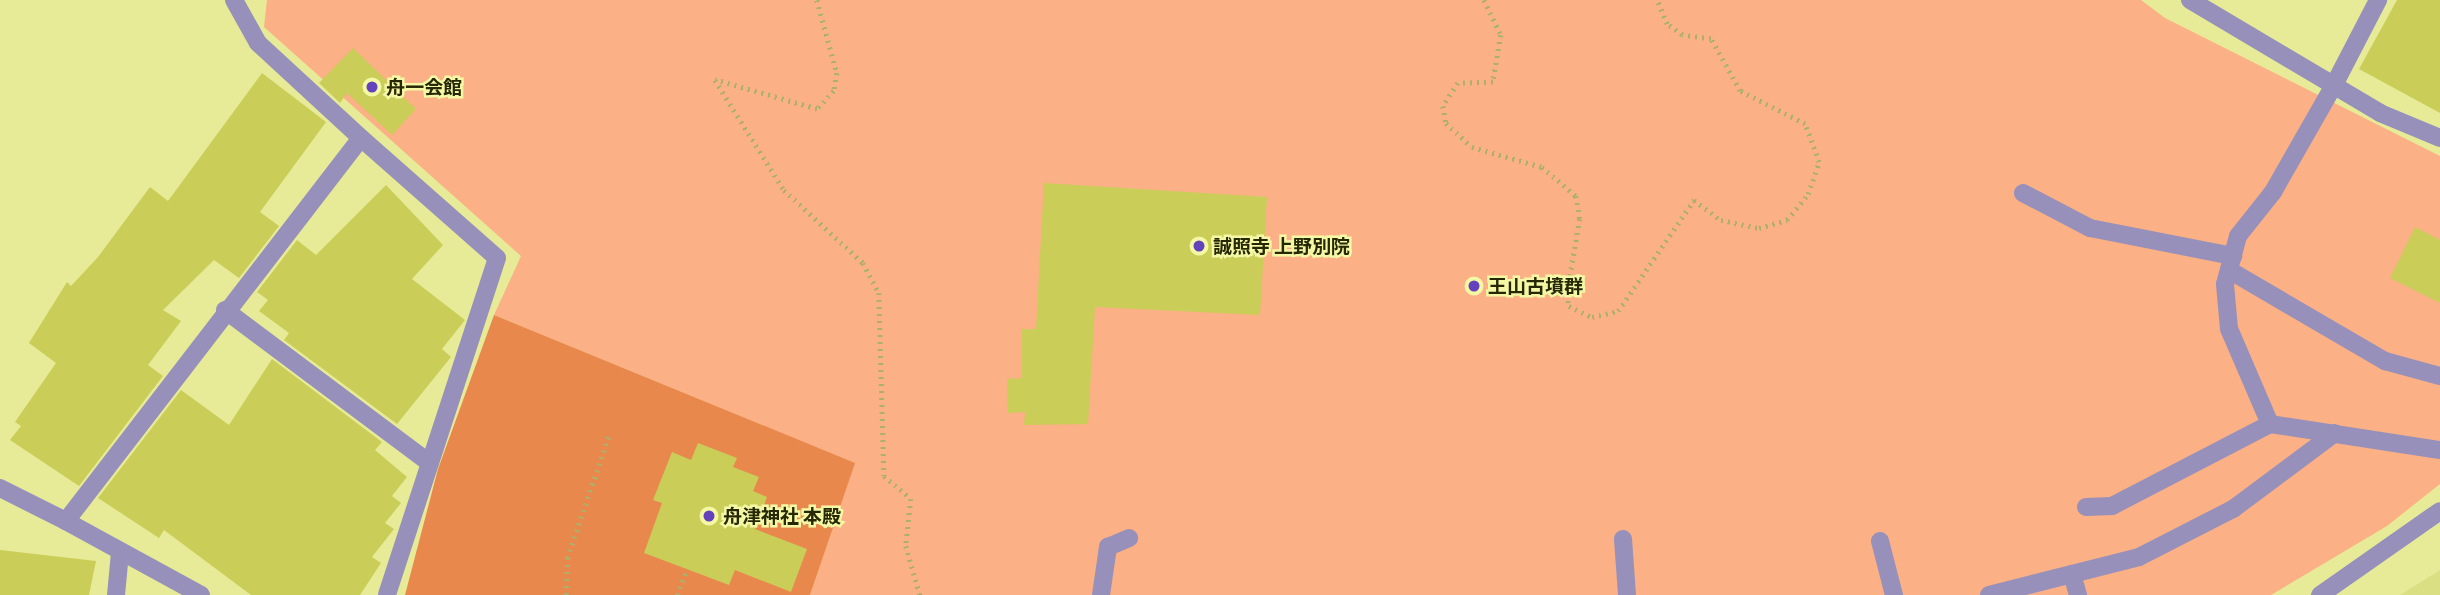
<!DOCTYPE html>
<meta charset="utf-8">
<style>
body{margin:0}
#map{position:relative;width:2440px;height:595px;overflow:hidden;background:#e7eb98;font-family:"Exo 2","Noto Sans JP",sans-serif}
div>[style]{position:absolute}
.built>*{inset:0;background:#dbdf84}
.green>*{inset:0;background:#fbb085}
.forest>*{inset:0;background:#e8884c}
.building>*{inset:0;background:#cacd58}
.path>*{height:4.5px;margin-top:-2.25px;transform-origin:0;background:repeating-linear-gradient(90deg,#adb06b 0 2px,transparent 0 7px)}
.lane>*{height:18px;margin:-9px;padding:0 9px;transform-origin:9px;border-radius:9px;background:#9690bb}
.street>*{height:18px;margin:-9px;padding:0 9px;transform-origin:9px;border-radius:9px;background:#9690bb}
.dots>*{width:19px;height:19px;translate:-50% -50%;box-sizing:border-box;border:4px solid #f4f8a5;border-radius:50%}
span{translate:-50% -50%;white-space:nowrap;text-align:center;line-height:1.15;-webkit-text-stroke:5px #f4f8a5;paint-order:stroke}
.poi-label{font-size:19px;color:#262704;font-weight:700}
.left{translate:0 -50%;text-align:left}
</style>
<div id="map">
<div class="built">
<div style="clip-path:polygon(2440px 570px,2440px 595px,2400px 595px)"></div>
</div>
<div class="green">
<div style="clip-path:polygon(267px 0,2141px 0,2165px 18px,2440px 156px,2440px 484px,2387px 526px,2271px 595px,810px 595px,854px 463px,494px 315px,521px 256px,264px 27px)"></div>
</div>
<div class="forest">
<div style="clip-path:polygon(494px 315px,855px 463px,810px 595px,405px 595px,438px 469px)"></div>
</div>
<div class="building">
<div style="clip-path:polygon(2397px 0,2440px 0,2440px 113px,2359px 69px)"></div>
<div style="clip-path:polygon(353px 48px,416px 109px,392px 135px,347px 93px,340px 103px,319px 83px)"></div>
<div style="clip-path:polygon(262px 73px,326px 122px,260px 212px,279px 226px,239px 278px,214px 260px,163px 310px,181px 321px,148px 365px,163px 376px,79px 486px,10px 440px,21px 426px,15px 422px,56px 363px,29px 343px,67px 282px,71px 286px,98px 257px,150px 187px,168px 201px)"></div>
<div style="clip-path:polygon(1044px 183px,1267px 197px,1260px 315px,1095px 307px,1088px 424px,1024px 425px,1025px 412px,1008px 413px,1007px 379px,1022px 378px,1022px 329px,1036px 329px)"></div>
<div style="clip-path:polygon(386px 185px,443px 245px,412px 279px,465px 320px,442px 349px,451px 357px,397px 424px,284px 340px,289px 333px,259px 311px,268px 300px,257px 292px,297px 240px,316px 255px)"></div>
<div style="clip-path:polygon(2415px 227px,2440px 240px,2440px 303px,2390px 278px)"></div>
<div style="clip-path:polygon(272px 359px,382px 442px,375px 450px,407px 477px,392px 496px,401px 503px,385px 523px,394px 529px,372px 557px,381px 563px,360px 595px,251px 595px,164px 530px,159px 538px,98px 498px,181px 390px,229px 425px)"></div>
<div style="clip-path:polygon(698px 443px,737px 458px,733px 467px,759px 477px,753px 491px,767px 497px,755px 529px,807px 549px,791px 592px,735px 570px,729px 585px,644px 553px,662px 503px,653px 500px,672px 452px,691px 460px)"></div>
<div style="clip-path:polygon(0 550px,96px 561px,89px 595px,0 595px)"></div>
</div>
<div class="path">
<div style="left:817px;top:0;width:76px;rotate:74.7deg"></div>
<div style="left:837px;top:73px;width:18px;rotate:99deg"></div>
<div style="left:834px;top:91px;width:25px;rotate:133deg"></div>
<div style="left:817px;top:109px;width:106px;rotate:-164.1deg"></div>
<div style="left:715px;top:80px;width:130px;rotate:57.9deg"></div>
<div style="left:784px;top:190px;width:108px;rotate:42.7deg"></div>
<div style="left:863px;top:263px;width:34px;rotate:62deg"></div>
<div style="left:879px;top:293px;width:183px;rotate:88.4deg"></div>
<div style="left:884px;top:476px;width:35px;rotate:40deg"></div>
<div style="left:911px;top:499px;width:47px;rotate:96.1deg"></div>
<div style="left:906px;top:546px;width:51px;rotate:74.1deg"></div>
<div style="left:1484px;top:0;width:39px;rotate:64deg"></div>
<div style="left:1501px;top:35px;width:48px;rotate:99.7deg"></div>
<div style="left:1493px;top:82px;width:35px;rotate:178deg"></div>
<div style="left:1458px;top:83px;width:27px;rotate:123deg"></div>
<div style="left:1443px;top:106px;width:17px;rotate:80deg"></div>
<div style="left:1446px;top:123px;width:35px;rotate:43deg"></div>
<div style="left:1472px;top:147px;width:73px;rotate:15.9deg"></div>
<div style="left:1542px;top:167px;width:45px;rotate:40.5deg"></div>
<div style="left:1576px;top:196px;width:23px;rotate:80deg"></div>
<div style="left:1580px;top:219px;width:76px;rotate:99.8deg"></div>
<div style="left:1567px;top:294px;width:12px;rotate:81deg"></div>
<div style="left:1569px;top:306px;width:25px;rotate:26deg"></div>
<div style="left:1592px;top:317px;width:27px;rotate:-13deg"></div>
<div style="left:1618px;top:311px;width:135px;rotate:-55.6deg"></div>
<div style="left:1694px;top:200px;width:34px;rotate:37deg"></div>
<div style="left:1721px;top:220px;width:39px;rotate:12deg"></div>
<div style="left:1759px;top:228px;width:29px;rotate:-16deg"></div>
<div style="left:1787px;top:220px;width:33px;rotate:-51deg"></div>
<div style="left:1808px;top:194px;width:34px;rotate:-71deg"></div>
<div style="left:1819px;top:162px;width:40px;rotate:-110.2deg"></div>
<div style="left:1805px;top:124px;width:73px;rotate:-153.1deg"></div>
<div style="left:1740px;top:91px;width:60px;rotate:-119.1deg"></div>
<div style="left:1711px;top:39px;width:29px;rotate:-172deg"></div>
<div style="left:1682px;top:35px;width:19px;rotate:-144deg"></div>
<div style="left:1667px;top:24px;width:26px;rotate:-113deg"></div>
<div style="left:566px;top:595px;width:37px;rotate:-88deg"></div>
<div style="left:567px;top:558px;width:130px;rotate:-71.1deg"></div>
<div style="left:677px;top:595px;width:28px;rotate:-69deg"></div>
</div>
<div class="lane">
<div style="left:2023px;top:193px;width:76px;rotate:27.6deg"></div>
<div style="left:2090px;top:228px;width:146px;rotate:11.1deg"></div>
<div style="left:2229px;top:270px;width:181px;rotate:30.3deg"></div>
<div style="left:2385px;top:361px;width:57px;rotate:15.3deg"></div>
<div style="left:2270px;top:424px;width:103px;rotate:-113.3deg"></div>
<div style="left:2229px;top:329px;width:45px;rotate:-95.1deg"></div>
<div style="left:2225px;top:284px;width:50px;rotate:-74.8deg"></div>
<div style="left:2238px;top:236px;width:56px;rotate:-51.5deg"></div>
<div style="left:2273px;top:192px;width:123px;rotate:-60.3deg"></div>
<div style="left:2086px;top:507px;width:26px;rotate:-2deg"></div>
<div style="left:2112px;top:506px;width:178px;rotate:-27.4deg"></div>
<div style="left:2270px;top:424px;width:172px;rotate:8.7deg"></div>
<div style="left:1623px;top:539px;width:56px;rotate:85.9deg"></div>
<div style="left:1880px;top:541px;width:56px;rotate:75.5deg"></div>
<div style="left:2072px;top:574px;width:22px;rotate:74deg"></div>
<div style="left:1101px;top:595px;width:49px;rotate:-81.7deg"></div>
<div style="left:1108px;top:547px;width:23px;rotate:-23deg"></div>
<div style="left:1989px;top:595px;width:155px;rotate:-14.2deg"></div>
<div style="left:2139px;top:557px;width:106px;rotate:-27.1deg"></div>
<div style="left:2233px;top:509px;width:127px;rotate:-36.7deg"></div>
</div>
<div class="street">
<div style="left:234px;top:0;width:49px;rotate:60.8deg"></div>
<div style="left:258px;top:43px;width:140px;rotate:42.7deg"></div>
<div style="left:2190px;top:0;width:221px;rotate:30.7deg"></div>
<div style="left:2380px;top:113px;width:65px;rotate:22.6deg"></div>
<div style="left:2334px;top:85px;width:96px;rotate:-62.6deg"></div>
<div style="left:225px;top:310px;width:254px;rotate:36.8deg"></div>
<div style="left:0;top:488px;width:74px;rotate:26.6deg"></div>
<div style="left:116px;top:595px;width:42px;rotate:-84.6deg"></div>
<div style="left:201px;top:595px;width:154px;rotate:-151.3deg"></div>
<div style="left:66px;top:521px;width:483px;rotate:-52.4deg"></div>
<div style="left:361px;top:138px;width:181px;rotate:41.4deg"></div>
<div style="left:497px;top:258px;width:354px;rotate:108.1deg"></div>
<div style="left:2320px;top:595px;width:146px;rotate:-35deg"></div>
</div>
<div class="dots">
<div style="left:372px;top:87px;background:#6342bb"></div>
<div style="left:1199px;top:246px;background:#6342bb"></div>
<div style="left:1474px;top:286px;background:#6342bb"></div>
<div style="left:709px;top:516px;background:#6342bb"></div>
</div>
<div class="poi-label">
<span class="left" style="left:386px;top:87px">舟一会館</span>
<span class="left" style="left:1213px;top:246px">誠照寺 上野別院</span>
<span class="left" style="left:1488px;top:286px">王山古墳群</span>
<span class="left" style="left:723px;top:516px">舟津神社 本殿</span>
</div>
</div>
